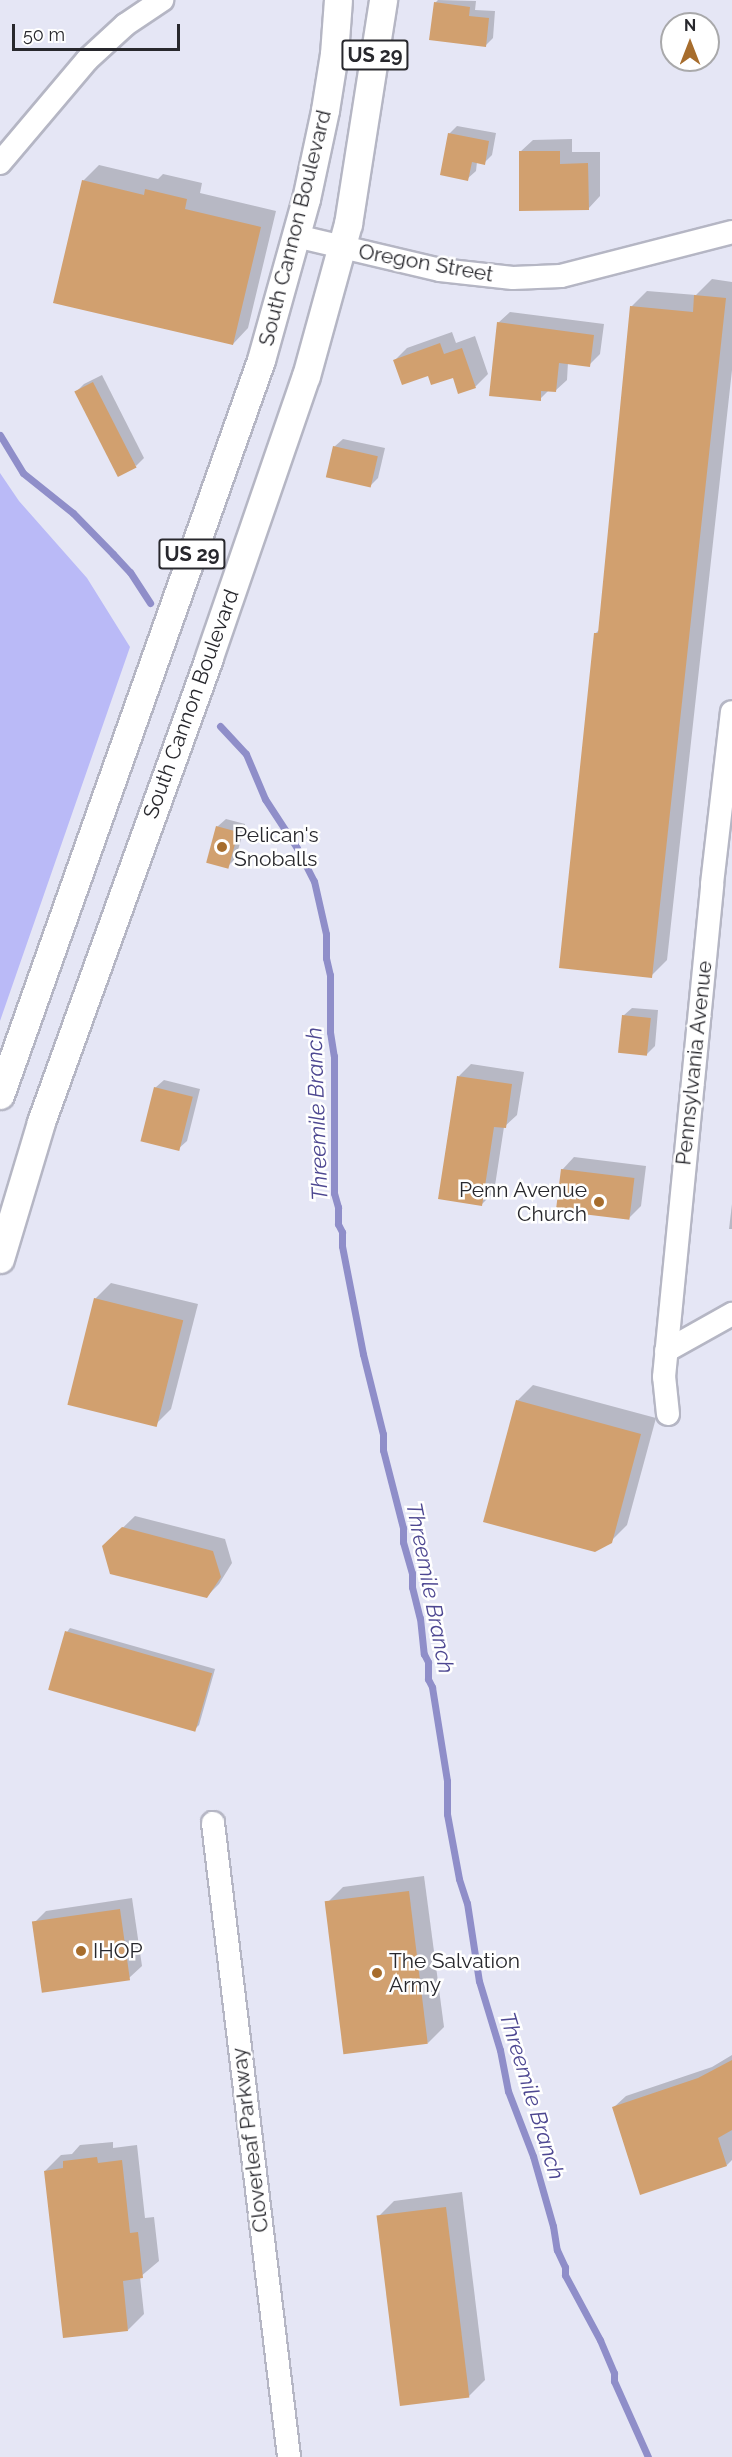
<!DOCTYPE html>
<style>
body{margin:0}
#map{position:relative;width:732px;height:2457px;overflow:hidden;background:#e5e6f5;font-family:Raleway,sans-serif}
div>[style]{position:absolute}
.green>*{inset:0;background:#babaf7}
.shadow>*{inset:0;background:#0003}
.stream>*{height:7px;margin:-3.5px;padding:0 3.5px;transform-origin:3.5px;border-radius:3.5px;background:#8f8ec9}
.building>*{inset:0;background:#d1a06f;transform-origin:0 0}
.roads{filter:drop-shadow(2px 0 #b5b6c4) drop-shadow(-2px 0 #b5b6c4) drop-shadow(0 2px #b5b6c4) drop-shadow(0 -2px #b5b6c4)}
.minor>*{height:22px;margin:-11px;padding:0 11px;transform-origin:11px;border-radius:11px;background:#fff}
.major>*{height:27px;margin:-13.5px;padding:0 13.5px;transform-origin:13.5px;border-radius:13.5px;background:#fff}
.dots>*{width:16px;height:16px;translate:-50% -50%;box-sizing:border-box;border:3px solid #fff;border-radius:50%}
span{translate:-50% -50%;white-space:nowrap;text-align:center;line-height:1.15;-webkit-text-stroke:5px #fff;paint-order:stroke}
.shield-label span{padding:2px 4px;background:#fff;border:2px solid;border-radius:4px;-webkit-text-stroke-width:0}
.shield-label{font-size:20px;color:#28282d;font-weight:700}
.street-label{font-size:21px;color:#28282d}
.poi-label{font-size:21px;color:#28282d}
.left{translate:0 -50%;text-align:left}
.right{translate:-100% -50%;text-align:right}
.water-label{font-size:22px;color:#4d4791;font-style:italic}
.north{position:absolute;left:660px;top:12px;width:60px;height:60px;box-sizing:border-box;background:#fff;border:2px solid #a9a9ab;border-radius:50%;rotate:0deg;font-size:16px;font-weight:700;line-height:24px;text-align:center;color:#28282d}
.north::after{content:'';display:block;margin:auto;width:21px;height:27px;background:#a76d2d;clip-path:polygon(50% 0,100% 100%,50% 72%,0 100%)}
.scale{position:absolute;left:12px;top:24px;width:168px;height:27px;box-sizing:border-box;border:3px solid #28282d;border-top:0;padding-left:8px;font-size:18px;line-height:21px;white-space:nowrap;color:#28282d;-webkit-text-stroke:4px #fff;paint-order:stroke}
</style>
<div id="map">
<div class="green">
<div style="clip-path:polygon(0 473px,19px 501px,87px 578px,130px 647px,0 1021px)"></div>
</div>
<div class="shadow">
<div style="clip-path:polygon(438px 0,476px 1px,475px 10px,495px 11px,493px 38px,486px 45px,435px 3px)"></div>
<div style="clip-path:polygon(457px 126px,496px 133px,492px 155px,484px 163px,477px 162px,476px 171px,467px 179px,449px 134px)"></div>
<div style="clip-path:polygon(572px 139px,572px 152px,600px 152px,600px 196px,588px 209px,520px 152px,533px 140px)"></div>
<div style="clip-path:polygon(99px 165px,158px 179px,163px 174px,202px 183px,200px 193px,276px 211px,248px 328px,233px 344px,83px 181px)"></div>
<div style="clip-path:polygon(712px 279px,732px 282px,732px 370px,667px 960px,651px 976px,596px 633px,600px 629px,631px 307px,647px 291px,696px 295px)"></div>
<div style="clip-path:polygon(510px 312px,604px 324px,600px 354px,589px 365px,568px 362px,567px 380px,555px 391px,549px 390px,540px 399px,498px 323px)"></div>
<div style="clip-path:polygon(452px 332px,456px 343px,475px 336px,488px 374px,476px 386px,459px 392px,454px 376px,429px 374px,395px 360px,407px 348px)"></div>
<div style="clip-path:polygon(102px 375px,144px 458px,136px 466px,76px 392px,84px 384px)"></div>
<div style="clip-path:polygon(343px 439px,385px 448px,378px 478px,370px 486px,334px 447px)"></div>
<div style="clip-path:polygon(226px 819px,245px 824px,236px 858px,228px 866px,217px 827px)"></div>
<div style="clip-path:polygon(632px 1008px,658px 1010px,655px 1046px,647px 1054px,623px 1016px)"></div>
<div style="clip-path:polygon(471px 1064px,524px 1072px,517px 1115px,504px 1127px,494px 1192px,482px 1204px,459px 1076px)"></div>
<div style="clip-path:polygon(164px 1080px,200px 1089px,187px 1141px,178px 1149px,155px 1088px)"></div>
<div style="clip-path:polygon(574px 1157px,646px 1166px,641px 1206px,629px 1218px,562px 1170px)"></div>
<div style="clip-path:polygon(732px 1204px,732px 1229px,729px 1229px)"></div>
<div style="clip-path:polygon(111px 1283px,198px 1304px,171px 1409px,155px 1425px,95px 1299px)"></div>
<div style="clip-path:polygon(533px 1385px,656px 1418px,627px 1525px,611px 1541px,517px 1401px)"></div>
<div style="clip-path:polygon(135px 1516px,225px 1539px,232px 1563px,219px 1584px,206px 1597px,104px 1546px)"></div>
<div style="clip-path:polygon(70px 1628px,215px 1669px,199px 1725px,195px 1729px,67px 1632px)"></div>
<div style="clip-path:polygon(424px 1876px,444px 2027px,428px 2043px,327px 1903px,343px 1887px)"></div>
<div style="clip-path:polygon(132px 1898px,142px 1966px,129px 1978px,34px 1923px,46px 1911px)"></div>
<div style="clip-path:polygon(732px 2055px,732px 2160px,727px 2165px,613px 2108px,626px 2096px,712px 2067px)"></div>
<div style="clip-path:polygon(113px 2142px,113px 2148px,137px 2145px,145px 2218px,154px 2217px,159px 2261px,140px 2277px,144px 2314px,128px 2330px,45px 2171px,61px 2155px,72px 2154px,80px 2145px)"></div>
<div style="clip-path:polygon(462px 2192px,485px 2380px,469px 2396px,378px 2217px,394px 2201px)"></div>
</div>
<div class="stream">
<div style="left:0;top:435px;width:44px;rotate:58.8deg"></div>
<div style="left:23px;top:473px;width:64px;rotate:38.7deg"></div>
<div style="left:73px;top:513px;width:57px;rotate:45.7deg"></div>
<div style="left:113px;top:554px;width:25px;rotate:47deg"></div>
<div style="left:130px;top:572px;width:37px;rotate:57deg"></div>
<div style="left:220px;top:726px;width:38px;rotate:47deg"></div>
<div style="left:246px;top:754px;width:49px;rotate:67.1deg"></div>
<div style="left:265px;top:799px;width:59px;rotate:56.9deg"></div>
<div style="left:297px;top:848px;width:37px;rotate:63deg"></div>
<div style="left:314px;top:881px;width:54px;rotate:77.2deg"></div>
<div style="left:326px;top:934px;width:24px;rotate:90deg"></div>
<div style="left:326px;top:958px;width:17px;rotate:77deg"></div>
<div style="left:330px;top:975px;width:57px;rotate:90deg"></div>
<div style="left:330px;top:1032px;width:24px;rotate:81deg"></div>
<div style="left:334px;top:1056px;width:137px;rotate:90deg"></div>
<div style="left:334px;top:1193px;width:15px;rotate:74deg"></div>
<div style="left:338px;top:1207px;width:17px;rotate:90deg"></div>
<div style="left:338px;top:1224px;width:9px;rotate:63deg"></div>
<div style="left:342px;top:1232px;width:14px;rotate:90deg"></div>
<div style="left:342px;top:1246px;width:110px;rotate:79deg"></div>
<div style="left:363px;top:1354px;width:82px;rotate:76deg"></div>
<div style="left:383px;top:1434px;width:16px;rotate:90deg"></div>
<div style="left:383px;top:1450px;width:81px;rotate:75.6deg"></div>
<div style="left:403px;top:1528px;width:14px;rotate:90deg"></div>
<div style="left:403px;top:1542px;width:32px;rotate:74deg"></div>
<div style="left:412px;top:1573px;width:14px;rotate:90deg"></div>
<div style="left:412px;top:1587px;width:32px;rotate:76deg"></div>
<div style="left:420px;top:1618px;width:36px;rotate:84deg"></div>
<div style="left:424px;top:1654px;width:9px;rotate:63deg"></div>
<div style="left:428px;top:1662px;width:17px;rotate:90deg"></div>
<div style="left:428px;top:1679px;width:9px;rotate:63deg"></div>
<div style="left:432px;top:1687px;width:95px;rotate:80.9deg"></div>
<div style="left:447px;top:1781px;width:33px;rotate:90deg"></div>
<div style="left:447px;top:1814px;width:66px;rotate:79.5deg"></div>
<div style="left:459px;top:1879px;width:25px;rotate:72deg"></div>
<div style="left:467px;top:1903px;width:79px;rotate:81.3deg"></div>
<div style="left:479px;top:1981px;width:72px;rotate:73.1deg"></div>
<div style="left:500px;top:2050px;width:42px;rotate:79deg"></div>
<div style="left:508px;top:2091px;width:70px;rotate:69deg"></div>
<div style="left:533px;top:2156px;width:73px;rotate:74.1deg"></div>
<div style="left:553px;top:2226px;width:24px;rotate:81deg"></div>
<div style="left:557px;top:2250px;width:19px;rotate:65deg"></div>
<div style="left:565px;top:2267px;width:8px;rotate:90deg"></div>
<div style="left:565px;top:2275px;width:74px;rotate:61.7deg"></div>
<div style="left:600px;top:2340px;width:36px;rotate:67deg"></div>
<div style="left:614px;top:2373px;width:8px;rotate:90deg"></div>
<div style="left:614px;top:2381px;width:83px;rotate:65.9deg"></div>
</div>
<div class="building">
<div style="clip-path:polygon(434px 2px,470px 7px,469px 16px,489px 18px,486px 47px,429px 40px)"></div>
<div style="clip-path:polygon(448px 133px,489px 141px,485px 165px,472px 162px,468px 181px,440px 175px)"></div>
<div style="clip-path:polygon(519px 151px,560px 151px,560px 164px,588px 163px,589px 210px,519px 211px)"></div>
<div style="clip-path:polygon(82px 180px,144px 195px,145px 189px,187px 199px,185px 209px,261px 227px,233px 345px,53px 303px)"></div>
<div style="clip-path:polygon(694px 295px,726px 298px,652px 978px,559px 968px,594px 633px,598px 633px,630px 306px,693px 312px)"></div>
<div style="clip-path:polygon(497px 322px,594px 335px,590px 367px,559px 363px,556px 392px,541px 391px,541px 401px,489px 396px)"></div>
<div style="clip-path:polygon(440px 343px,444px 354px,462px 348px,476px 388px,458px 394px,453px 378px,431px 385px,428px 376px,402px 385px,393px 360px)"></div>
<div style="left:93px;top:382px;width:96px;height:21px;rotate:63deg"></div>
<div style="left:333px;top:446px;width:46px;height:32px;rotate:13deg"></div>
<div style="left:216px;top:826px;width:23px;height:38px;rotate:15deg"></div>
<div style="left:622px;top:1015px;width:29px;height:38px;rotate:6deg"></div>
<div style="clip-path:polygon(457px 1076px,512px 1084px,506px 1128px,494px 1127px,482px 1206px,438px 1199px)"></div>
<div style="left:154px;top:1087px;width:40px;height:56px;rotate:14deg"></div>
<div style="left:561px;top:1169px;width:74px;height:42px;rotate:7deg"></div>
<div style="left:94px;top:1298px;width:92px;height:110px;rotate:14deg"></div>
<div style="clip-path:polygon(516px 1400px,641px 1434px,612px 1543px,595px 1552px,483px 1522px)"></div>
<div style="clip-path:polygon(122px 1527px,213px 1551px,221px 1577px,207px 1598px,110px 1574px,102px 1546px)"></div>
<div style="left:65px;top:1631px;width:153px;height:61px;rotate:16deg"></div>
<div style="left:409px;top:1891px;width:154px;height:85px;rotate:83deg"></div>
<div style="left:120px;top:1909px;width:72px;height:89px;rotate:82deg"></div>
<div style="clip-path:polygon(732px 2060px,732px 2130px,718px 2138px,727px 2166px,640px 2195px,612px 2107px,698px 2078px)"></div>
<div style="clip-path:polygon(97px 2157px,98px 2163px,122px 2160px,130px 2233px,138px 2232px,143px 2278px,123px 2281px,128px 2331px,63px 2338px,44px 2171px,63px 2168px,63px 2161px)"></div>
<div style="left:446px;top:2207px;width:192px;height:70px;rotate:83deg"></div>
</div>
<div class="roads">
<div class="minor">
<div style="left:0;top:163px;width:135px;rotate:-49.8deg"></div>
<div style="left:87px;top:60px;width:52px;rotate:-42.6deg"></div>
<div style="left:125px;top:25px;width:45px;rotate:-34deg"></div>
<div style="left:296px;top:236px;width:148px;rotate:13.3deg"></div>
<div style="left:440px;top:270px;width:73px;rotate:6.3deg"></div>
<div style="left:513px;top:278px;width:48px;rotate:-2.4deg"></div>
<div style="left:561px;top:276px;width:177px;rotate:-14.4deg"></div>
<div style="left:666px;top:1351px;width:76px;rotate:-29.3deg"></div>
<div style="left:668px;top:1414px;width:37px;rotate:-96deg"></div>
<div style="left:664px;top:1377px;width:495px;rotate:-84.4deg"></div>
<div style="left:712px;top:884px;width:173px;rotate:-83.4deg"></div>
<div style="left:213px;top:1823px;width:639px;rotate:83.16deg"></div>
</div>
<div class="major">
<div style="left:0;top:1095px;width:780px;rotate:-70.45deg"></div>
<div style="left:261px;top:360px;width:167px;rotate:-74.4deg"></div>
<div style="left:306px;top:199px;width:91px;rotate:-77.9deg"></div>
<div style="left:325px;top:110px;width:57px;rotate:-80.9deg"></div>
<div style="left:334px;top:54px;width:54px;rotate:-85.8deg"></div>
<div style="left:0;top:1259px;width:143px;rotate:-73.3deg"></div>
<div style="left:41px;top:1122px;width:494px;rotate:-70.1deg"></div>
<div style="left:209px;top:657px;width:297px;rotate:-71deg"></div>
<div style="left:306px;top:376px;width:158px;rotate:-74.6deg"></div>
<div style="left:348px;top:224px;width:227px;rotate:-81.1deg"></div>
</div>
</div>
<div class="dots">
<div style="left:222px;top:847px;background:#a76d2d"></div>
<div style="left:599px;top:1202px;background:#a76d2d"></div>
<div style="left:81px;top:1951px;background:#a76d2d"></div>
<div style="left:377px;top:1973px;background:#a76d2d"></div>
</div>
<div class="shield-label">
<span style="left:375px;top:55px">US 29</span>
<span style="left:192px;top:554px">US 29</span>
</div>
<div class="street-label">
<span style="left:295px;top:228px;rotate:-76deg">South Cannon Boulevard</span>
<span style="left:426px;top:263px;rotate:10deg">Oregon Street</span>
<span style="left:191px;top:704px;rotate:-70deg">South Cannon Boulevard</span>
<span style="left:694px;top:1063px;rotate:-84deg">Pennsylvania Avenue</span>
<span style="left:250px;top:2140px;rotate:-97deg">Cloverleaf Parkway</span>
</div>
<div class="poi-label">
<span class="left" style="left:234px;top:847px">Pelican's<br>Snoballs</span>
<span class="right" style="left:587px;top:1202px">Penn Avenue<br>Church</span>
<span class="left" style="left:93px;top:1951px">IHOP</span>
<span class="left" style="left:389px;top:1973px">The Salvation<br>Army</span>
</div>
<div class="water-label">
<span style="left:317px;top:1114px;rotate:-92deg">Threemile Branch</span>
<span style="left:430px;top:1588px;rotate:79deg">Threemile Branch</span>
<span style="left:532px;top:2096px;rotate:73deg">Threemile Branch</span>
</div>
<div class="north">N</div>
<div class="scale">50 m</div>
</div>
